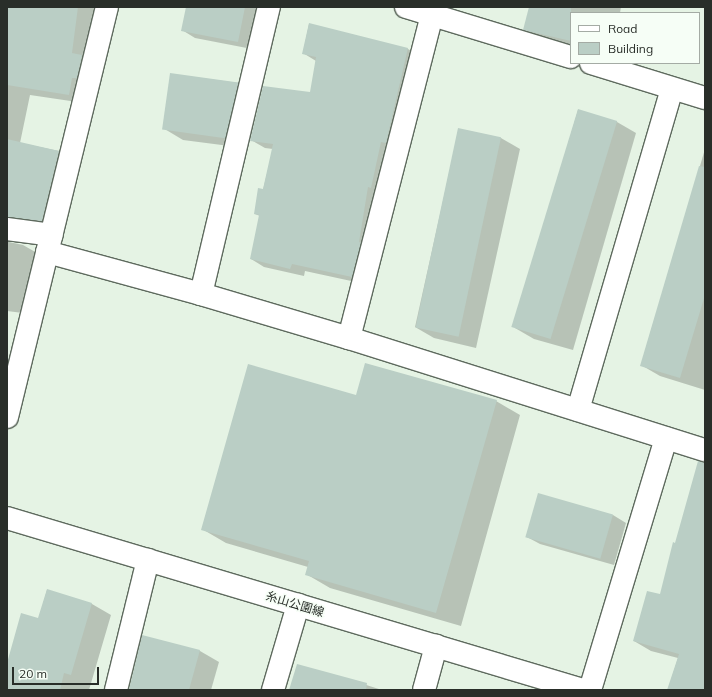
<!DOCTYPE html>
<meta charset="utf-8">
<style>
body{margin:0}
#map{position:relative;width:712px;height:697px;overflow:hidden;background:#e5f3e4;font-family:Mulish,"Noto Sans JP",sans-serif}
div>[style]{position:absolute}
.shadow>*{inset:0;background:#0003}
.building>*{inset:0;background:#bacec5;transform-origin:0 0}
.roads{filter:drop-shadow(1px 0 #5e6a5e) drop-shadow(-1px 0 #5e6a5e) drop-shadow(0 1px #5e6a5e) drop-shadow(0 -1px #5e6a5e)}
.street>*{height:22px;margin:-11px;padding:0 11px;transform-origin:11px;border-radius:11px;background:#fff}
.secondary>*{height:22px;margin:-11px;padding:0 11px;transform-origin:11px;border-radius:11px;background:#fff}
span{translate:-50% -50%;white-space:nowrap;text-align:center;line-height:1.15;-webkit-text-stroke:3px #f6fef6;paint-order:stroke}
.street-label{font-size:12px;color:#292e29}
.frame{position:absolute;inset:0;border:8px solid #292e29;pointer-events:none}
.legend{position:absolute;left:570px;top:12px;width:130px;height:52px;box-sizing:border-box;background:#f6fef6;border:1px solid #a4aba4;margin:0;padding:5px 7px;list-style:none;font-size:12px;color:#292e29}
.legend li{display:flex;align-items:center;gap:8px;height:20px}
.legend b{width:20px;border:1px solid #a4aba4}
.scale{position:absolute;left:12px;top:667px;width:87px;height:18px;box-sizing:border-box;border:2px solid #292e29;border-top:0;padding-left:5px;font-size:12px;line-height:14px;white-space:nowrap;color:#292e29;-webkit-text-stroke:3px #f6fef6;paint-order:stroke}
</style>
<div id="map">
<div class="shadow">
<div style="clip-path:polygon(7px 7px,95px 7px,87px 59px,84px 103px,30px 95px,20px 143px,59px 151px,72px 159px,55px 228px,8px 235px,9px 242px,23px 245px,37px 253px,31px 314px,7px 311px)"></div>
<div style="clip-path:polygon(187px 7px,259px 7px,252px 49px,195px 38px,182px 30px)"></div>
<div style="clip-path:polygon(530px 7px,621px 7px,620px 13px,571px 13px,571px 46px,543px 40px,525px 29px)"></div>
<div style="clip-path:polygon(309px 24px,408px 49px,421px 57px,365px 284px,305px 271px,304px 276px,264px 267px,251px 259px,260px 216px,255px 214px,263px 190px,273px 149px,265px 148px,251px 140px,311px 93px,316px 61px,303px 53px)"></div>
<div style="clip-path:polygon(171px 74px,238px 83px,257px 95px,245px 148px,183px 140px,163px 128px)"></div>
<div style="clip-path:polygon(578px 110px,617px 122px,636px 133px,573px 350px,534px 339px,515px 328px)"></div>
<div style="clip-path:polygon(459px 129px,501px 138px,520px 149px,476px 348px,434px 338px,415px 327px)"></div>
<div style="clip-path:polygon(705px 149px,705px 390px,660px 376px,641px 365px)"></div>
<div style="clip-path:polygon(356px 397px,496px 401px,520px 415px,461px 626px,330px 588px,306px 574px,308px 567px,226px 543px,202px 529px)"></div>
<div style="clip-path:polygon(705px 478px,705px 690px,668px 690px,678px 658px,651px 651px,634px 641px,661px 596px,676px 544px)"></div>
<div style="clip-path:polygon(613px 515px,626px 523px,614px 565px,540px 544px,527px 537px)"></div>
<div style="clip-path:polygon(47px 590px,92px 604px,111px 615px,89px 690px,7px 690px,7px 667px,39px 619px)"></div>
<div style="clip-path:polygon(143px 636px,200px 651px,219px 662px,211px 690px,129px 690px)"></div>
<div style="clip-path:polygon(335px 675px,382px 690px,290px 690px)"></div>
</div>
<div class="building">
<div style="clip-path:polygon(7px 7px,78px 7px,72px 53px,82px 55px,77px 78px,72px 78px,69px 95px,7px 85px)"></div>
<div style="clip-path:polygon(186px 7px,245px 7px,238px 42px,181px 31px)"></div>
<div style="clip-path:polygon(529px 7px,571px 7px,571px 41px,523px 30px)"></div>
<div style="clip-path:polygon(309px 23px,408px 48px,386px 143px,381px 142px,371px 188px,368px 187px,359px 242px,361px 243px,352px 277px,292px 264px,290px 269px,250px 259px,259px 215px,254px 214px,258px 188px,263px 189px,273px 144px,250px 141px,263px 86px,310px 92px,316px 57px,302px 54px)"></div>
<div style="left:170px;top:73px;width:69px;height:57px;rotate:8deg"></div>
<div style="left:578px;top:109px;width:41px;height:228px;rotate:17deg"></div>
<div style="left:458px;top:128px;width:44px;height:204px;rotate:12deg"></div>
<div style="clip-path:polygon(7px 139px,59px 151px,42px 221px,7px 217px)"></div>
<div style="clip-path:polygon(699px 166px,705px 167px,705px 295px,680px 378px,640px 366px)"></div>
<div style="clip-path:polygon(365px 363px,497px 400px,436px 613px,305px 575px,309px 561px,201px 530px,248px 364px,356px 395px)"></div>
<div style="clip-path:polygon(698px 461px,705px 462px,705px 690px,667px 690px,679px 654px,633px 641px,647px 591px,660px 594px,673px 542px,675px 543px)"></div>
<div style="left:538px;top:493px;width:78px;height:46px;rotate:16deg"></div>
<div style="clip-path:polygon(47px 589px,92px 603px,71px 675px,64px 673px,60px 690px,7px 690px,7px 663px,21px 613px,38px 618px)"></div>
<div style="clip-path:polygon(142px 635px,200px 650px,189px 690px,129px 690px)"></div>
<div style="clip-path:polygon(297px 664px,367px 683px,366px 690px,289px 690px)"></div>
</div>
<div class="roads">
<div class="street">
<div style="left:406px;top:7px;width:172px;rotate:16.9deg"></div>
<div style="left:591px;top:63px;width:119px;rotate:17.1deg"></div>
<div style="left:7px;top:229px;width:45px;rotate:7.6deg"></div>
<div style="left:47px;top:252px;width:160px;rotate:15.3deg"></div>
<div style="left:201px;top:294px;width:154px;rotate:16.6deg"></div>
<div style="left:349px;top:338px;width:373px;rotate:17.5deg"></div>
<div style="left:201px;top:294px;width:295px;rotate:-76.7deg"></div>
<div style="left:349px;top:338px;width:342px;rotate:-75.6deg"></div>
<div style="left:578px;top:410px;width:335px;rotate:-73.7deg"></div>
<div style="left:7px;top:417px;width:422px;rotate:-76.3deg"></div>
<div style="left:116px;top:690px;width:134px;rotate:-76.2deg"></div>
<div style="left:273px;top:690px;width:89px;rotate:-73.6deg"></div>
<div style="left:424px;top:690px;width:46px;rotate:-74.7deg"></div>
<div style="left:590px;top:690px;width:263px;rotate:-73.2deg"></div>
</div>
<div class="secondary">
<div style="left:7px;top:518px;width:601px;rotate:16.63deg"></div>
</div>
</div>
<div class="street-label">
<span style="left:295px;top:604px;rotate:17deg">糸山公園線</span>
</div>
<div class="frame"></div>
<ul class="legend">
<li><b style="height:5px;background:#fff"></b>Road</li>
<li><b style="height:11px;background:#bacec5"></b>Building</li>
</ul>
<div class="scale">20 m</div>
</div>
